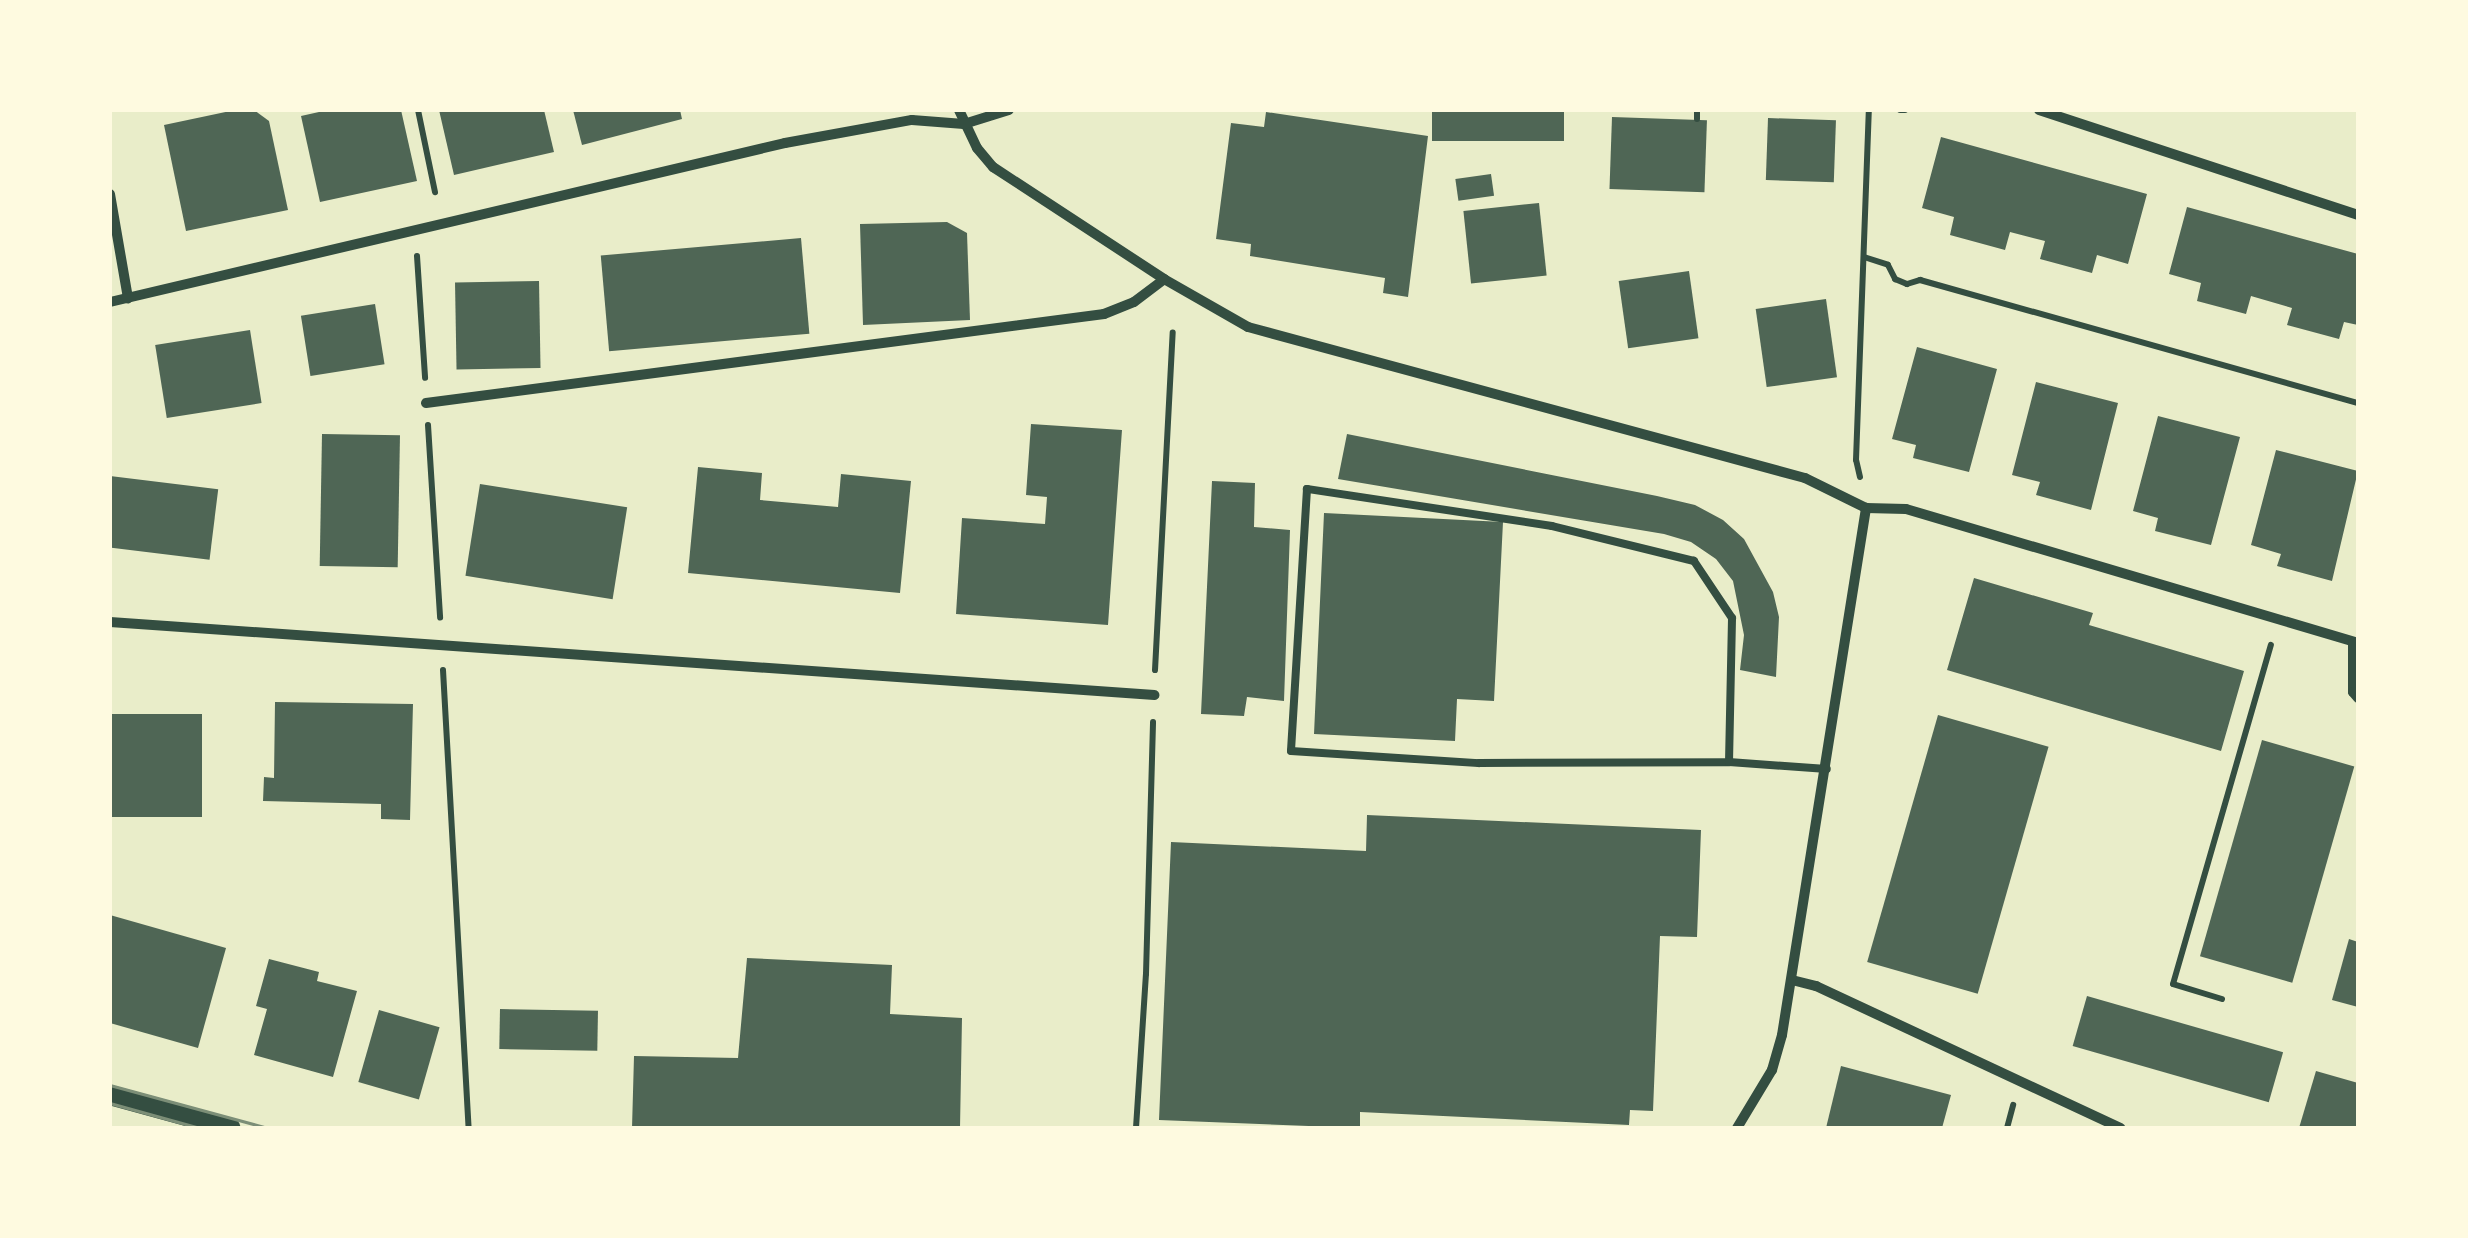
<!DOCTYPE html>
<style>
body{margin:0}
#map{position:relative;width:2468px;height:1238px;overflow:hidden;background:#e9edc9;font-family:"Alegreya Sans",sans-serif}
div>[style]{position:absolute}
.building>*{inset:0;background:#4f6655;transform-origin:0 0}
.path>*{height:6px;margin:-3px;padding:0 3px;transform-origin:3px;border-radius:3px;background:#344e41}
.service>*{height:8px;margin:-4px;padding:0 4px;transform-origin:4px;border-radius:4px;background:#344e41}
.minor>*{height:10px;margin:-5px;padding:0 5px;transform-origin:5px;border-radius:5px;background:#344e41}
.secondary>*{height:20px;margin:-10px;padding:0 10px;transform-origin:10px;border-radius:10px;background:#344e41}
.tram>*{height:2.5px;margin:-1.25px;padding:0 1.25px;transform-origin:1.25px;border-radius:1.25px;background:#7c8e77}
span{translate:-50% -50%;white-space:nowrap;text-align:center;line-height:1.15;-webkit-text-stroke:8px #fefae0;paint-order:stroke}
.frame{position:absolute;inset:0;border:112px solid #fefae0;pointer-events:none}
</style>
<div id="map">
<div class="building">
<div style="clip-path:polygon(235px 110px,254px 110px,269px 121px,288px 210px,186px 231px,164px 125px)"></div>
<div style="clip-path:polygon(328px 110px,401px 110px,417px 181px,320px 202px,301px 116px)"></div>
<div style="clip-path:polygon(439px 110px,544px 110px,554px 152px,454px 175px)"></div>
<div style="clip-path:polygon(573px 110px,680px 110px,682px 119px,582px 145px)"></div>
<div style="left:1432px;top:110px;width:132px;height:31px"></div>
<div style="clip-path:polygon(1266px 112px,1428px 136px,1408px 297px,1383px 293px,1385px 278px,1250px 256px,1251px 244px,1216px 239px,1231px 123px,1264px 127px)"></div>
<div style="left:1612px;top:117px;width:95px;height:72px;rotate:2deg"></div>
<div style="left:1768px;top:118px;width:68px;height:62px;rotate:2deg"></div>
<div style="clip-path:polygon(1941px 137px,2147px 194px,2128px 264px,2097px 255px,2092px 273px,2040px 259px,2045px 241px,2010px 232px,2005px 250px,1950px 235px,1954px 217px,1922px 208px)"></div>
<div style="left:1491px;top:174px;width:22px;height:36px;rotate:82deg"></div>
<div style="left:1539px;top:203px;width:73px;height:76px;rotate:84deg"></div>
<div style="clip-path:polygon(2187px 207px,2358px 254px,2358px 325px,2344px 322px,2339px 339px,2287px 325px,2292px 308px,2251px 296px,2246px 314px,2197px 301px,2201px 283px,2169px 274px)"></div>
<div style="clip-path:polygon(947px 222px,967px 233px,970px 320px,863px 325px,860px 224px)"></div>
<div style="left:801px;top:238px;width:96px;height:201px;rotate:85deg"></div>
<div style="left:1689px;top:271px;width:68px;height:71px;rotate:82deg"></div>
<div style="left:539px;top:281px;width:87px;height:84px;rotate:89deg"></div>
<div style="left:1826px;top:299px;width:79px;height:71px;rotate:82deg"></div>
<div style="left:375px;top:304px;width:61px;height:75px;rotate:81deg"></div>
<div style="left:250px;top:330px;width:74px;height:96px;rotate:81deg"></div>
<div style="clip-path:polygon(1917px 347px,1997px 369px,1969px 472px,1913px 458px,1916px 445px,1892px 439px)"></div>
<div style="clip-path:polygon(2036px 382px,2118px 403px,2091px 510px,2036px 495px,2040px 482px,2012px 475px)"></div>
<div style="clip-path:polygon(2158px 416px,2240px 437px,2211px 545px,2155px 531px,2158px 518px,2133px 511px)"></div>
<div style="clip-path:polygon(1031px 424px,1122px 430px,1108px 625px,956px 614px,962px 518px,1045px 524px,1047px 497px,1026px 495px)"></div>
<div style="left:322px;top:434px;width:78px;height:132px;rotate:1deg"></div>
<div style="clip-path:polygon(1347px 434px,1657px 496px,1695px 505px,1723px 520px,1744px 539px,1773px 592px,1779px 617px,1776px 677px,1740px 670px,1744px 635px,1733px 581px,1716px 559px,1691px 542px,1664px 534px,1338px 479px)"></div>
<div style="clip-path:polygon(2276px 450px,2358px 471px,2332px 581px,2277px 566px,2281px 554px,2251px 545px)"></div>
<div style="clip-path:polygon(698px 467px,762px 473px,760px 500px,838px 507px,841px 474px,911px 481px,900px 593px,688px 573px)"></div>
<div style="left:110px;top:476px;width:109px;height:71px;rotate:7deg"></div>
<div style="clip-path:polygon(1212px 481px,1255px 483px,1254px 527px,1290px 530px,1284px 701px,1247px 697px,1244px 716px,1201px 714px)"></div>
<div style="left:480px;top:484px;width:149px;height:93px;rotate:9deg"></div>
<div style="clip-path:polygon(1324px 513px,1503px 522px,1494px 701px,1457px 699px,1455px 741px,1314px 734px)"></div>
<div style="clip-path:polygon(1974px 578px,2093px 613px,2089px 625px,2244px 671px,2221px 751px,1947px 670px)"></div>
<div style="clip-path:polygon(275px 702px,413px 704px,410px 820px,381px 819px,381px 804px,263px 801px,264px 777px,274px 778px)"></div>
<div style="left:110px;top:714px;width:92px;height:103px"></div>
<div style="left:1938px;top:715px;width:115px;height:257px;rotate:16deg"></div>
<div style="left:2262px;top:740px;width:96px;height:225px;rotate:16deg"></div>
<div style="clip-path:polygon(1367px 815px,1701px 830px,1697px 937px,1660px 936px,1653px 1111px,1630px 1110px,1629px 1125px,1360px 1112px,1360px 1128px,1159px 1120px,1171px 842px,1366px 851px)"></div>
<div style="clip-path:polygon(110px 915px,226px 948px,198px 1048px,110px 1023px)"></div>
<div style="clip-path:polygon(2349px 939px,2358px 942px,2358px 1007px,2332px 1000px)"></div>
<div style="clip-path:polygon(747px 958px,892px 965px,890px 1014px,962px 1018px,960px 1128px,632px 1128px,634px 1056px,738px 1058px)"></div>
<div style="clip-path:polygon(269px 959px,319px 972px,317px 981px,357px 991px,333px 1077px,254px 1055px,267px 1009px,256px 1006px)"></div>
<div style="left:2087px;top:996px;width:204px;height:52px;rotate:16deg"></div>
<div style="left:500px;top:1009px;width:98px;height:40px;rotate:1deg"></div>
<div style="left:379px;top:1010px;width:63px;height:75px;rotate:16deg"></div>
<div style="clip-path:polygon(1841px 1066px,1951px 1095px,1942px 1128px,1826px 1128px)"></div>
<div style="clip-path:polygon(2316px 1071px,2358px 1083px,2358px 1128px,2299px 1128px)"></div>
</div>
<div class="path">
<div style="left:418px;top:110px;width:84px;rotate:78.3deg"></div>
<div style="left:1900px;top:110px;width:5px"></div>
<div style="left:1697px;top:119px;width:9px;rotate:-90deg"></div>
<div style="left:417px;top:256px;width:122px;rotate:86.2deg"></div>
<div style="left:1864px;top:257px;width:25px;rotate:18deg"></div>
<div style="left:1888px;top:265px;width:16px;rotate:63deg"></div>
<div style="left:1895px;top:279px;width:13px;rotate:23deg"></div>
<div style="left:1907px;top:284px;width:14px;rotate:-17deg"></div>
<div style="left:1920px;top:280px;width:455px;rotate:15.7deg"></div>
<div style="left:428px;top:425px;width:193px;rotate:86.4deg"></div>
<div style="left:1860px;top:477px;width:17px;rotate:-103deg"></div>
<div style="left:1856px;top:460px;width:350px;rotate:-87.9deg"></div>
<div style="left:443px;top:670px;width:459px;rotate:86.8deg"></div>
<div style="left:1155px;top:670px;width:338px;rotate:-87deg"></div>
<div style="left:2222px;top:999px;width:51px;rotate:-163deg"></div>
<div style="left:2173px;top:984px;width:353px;rotate:-73.9deg"></div>
<div style="left:1136px;top:1128px;width:154px;rotate:-86.3deg"></div>
<div style="left:1146px;top:974px;width:252px;rotate:-88.4deg"></div>
<div style="left:2007px;top:1128px;width:24px;rotate:-75deg"></div>
</div>
<div class="service">
<div style="left:1729px;top:762px;width:144px;rotate:-88.8deg"></div>
<div style="left:1732px;top:618px;width:69px;rotate:-123.7deg"></div>
<div style="left:1694px;top:561px;width:146px;rotate:-166.2deg"></div>
<div style="left:1552px;top:526px;width:248px;rotate:-171.4deg"></div>
<div style="left:1307px;top:489px;width:262px;rotate:93.5deg"></div>
<div style="left:1291px;top:751px;width:188px;rotate:3.7deg"></div>
<div style="left:1479px;top:763px;width:250px;rotate:-0.2deg"></div>
<div style="left:1729px;top:762px;width:98px;rotate:4.1deg"></div>
</div>
<div class="minor">
<div style="left:959px;top:110px;width:42px;rotate:64.7deg"></div>
<div style="left:977px;top:148px;width:25px;rotate:50deg"></div>
<div style="left:993px;top:167px;width:204px;rotate:33.2deg"></div>
<div style="left:1164px;top:279px;width:97px;rotate:29.7deg"></div>
<div style="left:1248px;top:327px;width:577px;rotate:15.17deg"></div>
<div style="left:1805px;top:478px;width:68px;rotate:26.2deg"></div>
<div style="left:1866px;top:508px;width:40px;rotate:1.4deg"></div>
<div style="left:1906px;top:509px;width:471px;rotate:16.5deg"></div>
<div style="left:2039px;top:110px;width:336px;rotate:18.2deg"></div>
<div style="left:110px;top:194px;width:106px;rotate:80.2deg"></div>
<div style="left:110px;top:302px;width:693px;rotate:-13.25deg"></div>
<div style="left:785px;top:143px;width:129px;rotate:-10.3deg"></div>
<div style="left:912px;top:120px;width:52px;rotate:4.4deg"></div>
<div style="left:964px;top:124px;width:47px;rotate:-17.3deg"></div>
<div style="left:426px;top:403px;width:684px;rotate:-7.48deg"></div>
<div style="left:1104px;top:314px;width:32px;rotate:-22deg"></div>
<div style="left:1134px;top:302px;width:38px;rotate:-37deg"></div>
<div style="left:110px;top:622px;width:1047px;rotate:4deg"></div>
<div style="left:2353px;top:643px;width:49px;rotate:90deg"></div>
<div style="left:2353px;top:692px;width:8px;rotate:50deg"></div>
<div style="left:1792px;top:980px;width:25px;rotate:14deg"></div>
<div style="left:1816px;top:986px;width:336px;rotate:25deg"></div>
<div style="left:1737px;top:1128px;width:68px;rotate:-58.9deg"></div>
<div style="left:1772px;top:1070px;width:36px;rotate:-74deg"></div>
<div style="left:1782px;top:1035px;width:534px;rotate:-80.94deg"></div>
</div>
<div class="secondary">
<div style="left:110px;top:1095px;width:125px;rotate:15.3deg"></div>
</div>
<div class="tram">
<div style="left:110px;top:1085px;width:164px;rotate:15.2deg"></div>
<div style="left:110px;top:1103px;width:93px;rotate:15.5deg"></div>
</div>
<div class="frame"></div>
</div>
